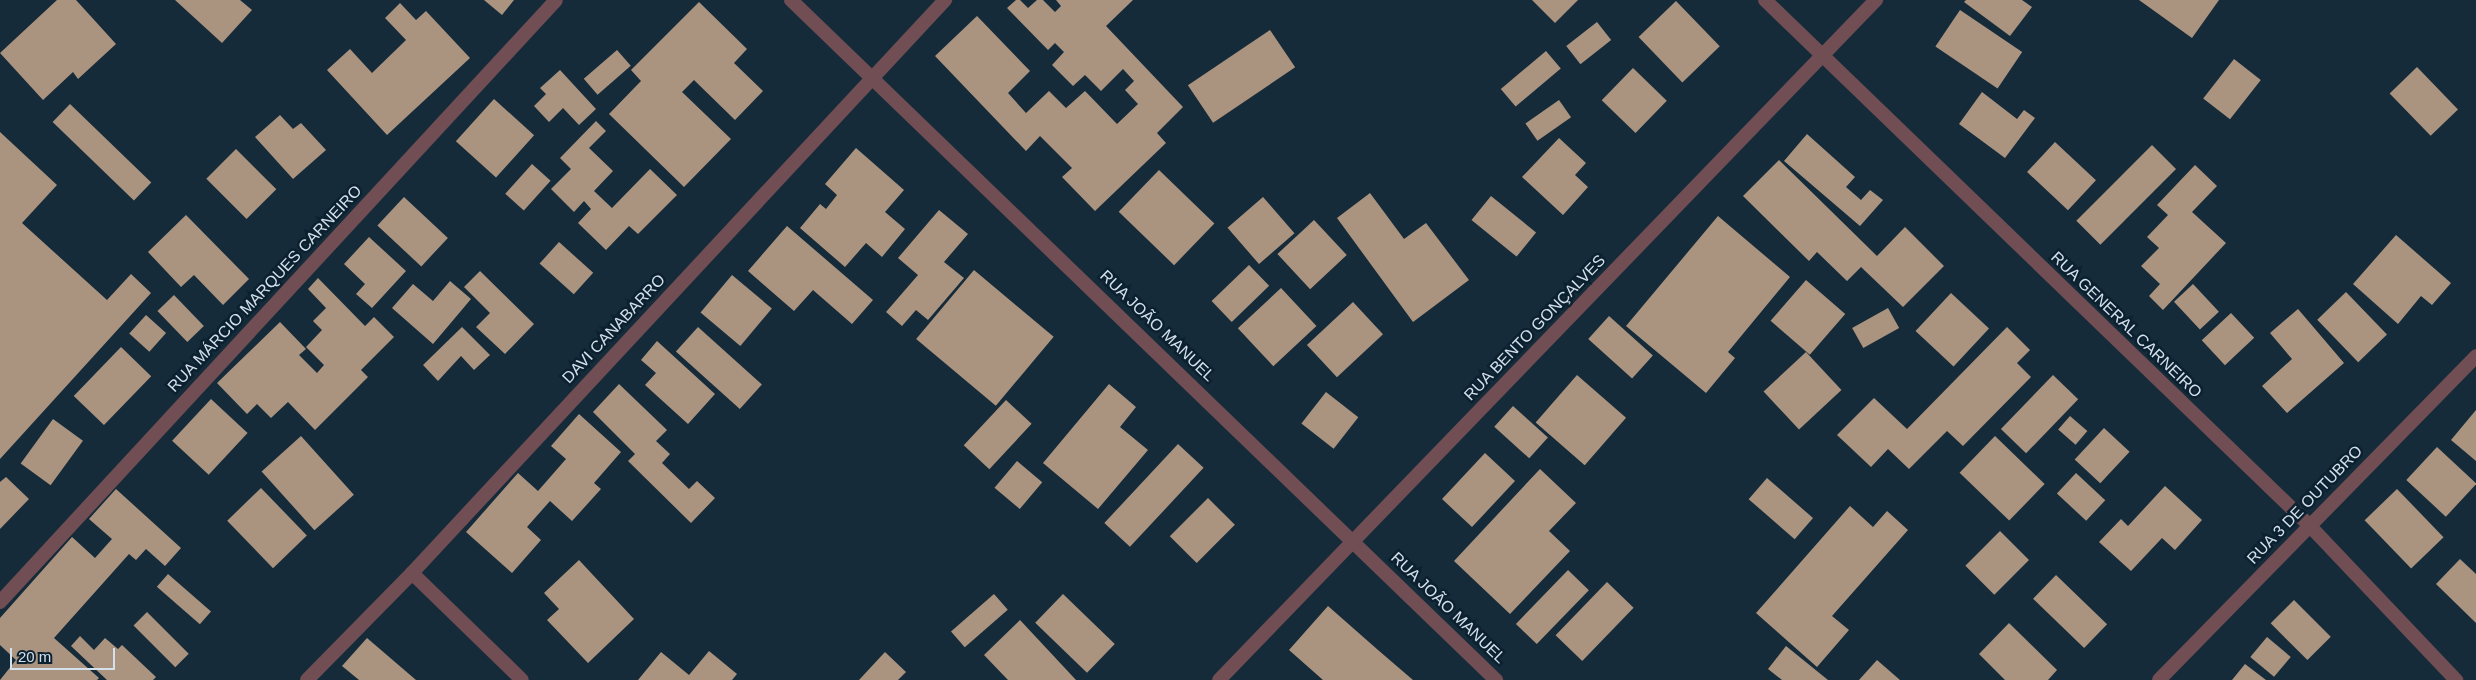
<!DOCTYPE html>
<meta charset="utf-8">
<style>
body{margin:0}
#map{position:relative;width:2476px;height:680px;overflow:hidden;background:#162b3a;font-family:Arial,sans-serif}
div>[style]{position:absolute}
.building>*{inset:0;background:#ab947f;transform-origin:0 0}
.minor>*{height:14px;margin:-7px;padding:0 7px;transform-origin:7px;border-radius:7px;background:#704e53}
span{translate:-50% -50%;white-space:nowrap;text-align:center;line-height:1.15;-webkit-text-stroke:5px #0c2130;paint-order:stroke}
.street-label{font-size:16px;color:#d4e1ec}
.scale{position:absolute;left:10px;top:648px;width:105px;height:22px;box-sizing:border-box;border:2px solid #d4e1ec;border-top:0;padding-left:6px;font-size:15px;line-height:18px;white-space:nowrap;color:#d4e1ec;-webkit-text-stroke:4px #0c2130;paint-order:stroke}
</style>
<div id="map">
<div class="building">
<div style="clip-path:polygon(57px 0,76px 0,116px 44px,78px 79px,73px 72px,43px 100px,0 53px)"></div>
<div style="clip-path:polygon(175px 0,240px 0,252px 10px,222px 43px)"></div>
<div style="clip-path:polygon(484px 0,514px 0,502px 15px)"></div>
<div style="clip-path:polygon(1016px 0,1020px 0,1028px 8px,1037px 0,1043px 0,1055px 12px,1061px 6px,1056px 0,1133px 0,1106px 26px,1183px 107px,1157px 133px,1166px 143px,1095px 211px,1062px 177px,1072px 168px,1040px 136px,1026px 151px,935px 56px,977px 16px,1030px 71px,1008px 93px,1026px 113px,1049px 91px,1066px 108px,1085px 91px,1117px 124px,1138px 104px,1125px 90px,1134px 81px,1123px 69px,1101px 91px,1085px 75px,1073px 86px,1052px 65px,1064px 52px,1055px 43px,1048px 50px,1007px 8px)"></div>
<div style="clip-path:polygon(1532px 0,1578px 0,1555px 23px)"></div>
<div style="clip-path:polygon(1966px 0,2022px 0,2032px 7px,2010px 36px,1964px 2px)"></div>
<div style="clip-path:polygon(2139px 0,2219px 0,2192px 38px)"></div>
<div style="left:1676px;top:1px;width:63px;height:52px;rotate:46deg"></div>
<div style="clip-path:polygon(699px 2px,747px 49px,734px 63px,763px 91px,735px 120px,694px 80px,682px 92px,731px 139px,684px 187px,609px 114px,641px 81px,631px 70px)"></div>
<div style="clip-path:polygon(400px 3px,416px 20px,426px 11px,470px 58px,387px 135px,327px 70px,350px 49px,372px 73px,406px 40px,385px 18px)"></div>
<div style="left:1960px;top:10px;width:75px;height:44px;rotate:34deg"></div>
<div style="left:1597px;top:22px;width:23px;height:39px;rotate:52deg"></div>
<div style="left:1270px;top:30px;width:45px;height:99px;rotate:56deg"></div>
<div style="left:617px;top:50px;width:21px;height:44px;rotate:49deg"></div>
<div style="left:1546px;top:51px;width:23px;height:59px;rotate:50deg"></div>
<div style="left:2234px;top:59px;width:34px;height:50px;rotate:38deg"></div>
<div style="left:2417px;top:67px;width:59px;height:38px;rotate:46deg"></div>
<div style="left:1633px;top:68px;width:47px;height:45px;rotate:44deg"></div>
<div style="clip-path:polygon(560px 70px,596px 109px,579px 125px,563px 108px,549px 122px,534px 106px,546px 94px,540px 88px)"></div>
<div style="clip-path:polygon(1982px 92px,2017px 119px,2024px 110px,2035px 118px,2005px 158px,1959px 124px)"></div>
<div style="left:494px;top:99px;width:54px;height:57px;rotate:42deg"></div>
<div style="left:1559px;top:100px;width:21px;height:41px;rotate:55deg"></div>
<div style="left:70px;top:104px;width:113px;height:25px;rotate:44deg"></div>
<div style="clip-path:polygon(280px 115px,293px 129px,301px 123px,326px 150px,293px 179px,255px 137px)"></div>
<div style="clip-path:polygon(596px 121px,606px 131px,589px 148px,613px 171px,594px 191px,612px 208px,650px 169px,677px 195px,638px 234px,629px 226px,606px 250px,578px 223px,591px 209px,584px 201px,574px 212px,551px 189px,571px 169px,560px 158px)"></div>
<div style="clip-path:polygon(0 132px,57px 185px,22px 223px,107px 300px,131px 274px,151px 293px,0 459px)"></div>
<div style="clip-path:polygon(1807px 134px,1855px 177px,1846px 187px,1861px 200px,1870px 190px,1883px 200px,1860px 226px,1784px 161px)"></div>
<div style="clip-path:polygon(1559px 138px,1586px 163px,1575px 175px,1588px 187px,1563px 215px,1522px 177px)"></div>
<div style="left:2055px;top:142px;width:56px;height:41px;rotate:43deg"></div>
<div style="left:2152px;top:145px;width:34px;height:107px;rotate:45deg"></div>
<div style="clip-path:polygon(856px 148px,904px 190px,885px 212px,905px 229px,882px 257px,866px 243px,845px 267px,800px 228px,820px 204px,826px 209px,837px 195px,825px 184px)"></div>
<div style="left:236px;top:149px;width:57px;height:42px;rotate:45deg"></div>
<div style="clip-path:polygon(1779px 160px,1877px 256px,1905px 227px,1944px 266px,1903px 307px,1861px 267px,1847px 281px,1817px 252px,1809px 261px,1743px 196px)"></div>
<div style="left:532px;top:164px;width:25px;height:40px;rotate:42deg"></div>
<div style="clip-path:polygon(2195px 165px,2217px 186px,2192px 212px,2226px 243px,2163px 310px,2149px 296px,2160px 284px,2141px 266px,2159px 248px,2147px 237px,2168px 215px,2157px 205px)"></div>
<div style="left:1159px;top:170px;width:77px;height:58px;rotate:44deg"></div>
<div style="clip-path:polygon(1370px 193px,1404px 239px,1426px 223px,1469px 280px,1413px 322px,1337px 218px)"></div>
<div style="left:1491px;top:196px;width:58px;height:31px;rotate:39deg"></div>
<div style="left:404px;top:197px;width:60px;height:39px;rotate:43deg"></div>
<div style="left:1263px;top:197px;width:48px;height:47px;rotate:49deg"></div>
<div style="clip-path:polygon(939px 210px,968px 234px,944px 262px,964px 278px,928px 320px,916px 310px,902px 326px,886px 312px,918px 275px,898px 258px)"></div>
<div style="clip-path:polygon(186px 215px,249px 279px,223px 305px,194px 275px,181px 287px,148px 252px)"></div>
<div style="clip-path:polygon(1718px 216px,1790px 277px,1728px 352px,1735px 358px,1706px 393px,1626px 326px)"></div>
<div style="left:1314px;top:220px;width:48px;height:50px;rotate:47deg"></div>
<div style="clip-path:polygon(787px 226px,873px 300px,852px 324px,813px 290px,794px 311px,748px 271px)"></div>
<div style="clip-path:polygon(2396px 235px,2451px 283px,2432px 305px,2421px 296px,2398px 324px,2353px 284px)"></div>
<div style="clip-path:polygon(369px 237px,406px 271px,372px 308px,356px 294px,365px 284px,344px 264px)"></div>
<div style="left:559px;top:242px;width:46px;height:29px;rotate:42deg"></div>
<div style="left:1249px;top:265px;width:29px;height:52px;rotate:46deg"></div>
<div style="left:974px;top:270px;width:104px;height:90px;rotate:40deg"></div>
<div style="clip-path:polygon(480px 271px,534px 324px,505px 354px,476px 327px,490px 313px,464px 287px)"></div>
<div style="left:732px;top:275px;width:52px;height:49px;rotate:40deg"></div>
<div style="clip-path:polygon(318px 278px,365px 326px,374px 317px,394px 337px,361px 370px,368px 377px,315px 430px,288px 402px,271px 418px,257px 404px,247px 414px,217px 383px,280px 322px,306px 349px,299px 355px,317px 373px,324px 365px,306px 347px,322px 330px,313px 321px,326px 308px,308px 289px)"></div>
<div style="left:1806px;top:280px;width:52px;height:54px;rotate:41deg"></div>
<div style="clip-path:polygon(450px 281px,471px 299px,433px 344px,392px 308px,413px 284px,433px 301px)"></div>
<div style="left:2193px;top:284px;width:38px;height:26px;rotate:47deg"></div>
<div style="left:1281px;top:288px;width:52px;height:59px;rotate:47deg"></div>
<div style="left:2346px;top:292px;width:59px;height:40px;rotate:46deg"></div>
<div style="left:1951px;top:293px;width:52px;height:52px;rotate:43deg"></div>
<div style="left:174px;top:295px;width:43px;height:23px;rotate:46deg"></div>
<div style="left:1353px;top:302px;width:44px;height:63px;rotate:47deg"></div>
<div style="left:1888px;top:308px;width:23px;height:41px;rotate:61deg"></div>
<div style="clip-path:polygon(2298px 309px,2344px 363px,2287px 413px,2262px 386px,2292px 359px,2270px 333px)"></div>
<div style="left:2231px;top:313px;width:34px;height:40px;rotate:47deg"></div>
<div style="left:146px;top:315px;width:27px;height:25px;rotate:42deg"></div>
<div style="left:1609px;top:316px;width:59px;height:31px;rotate:42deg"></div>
<div style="clip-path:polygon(462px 327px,490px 355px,474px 370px,461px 356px,438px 381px,423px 365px)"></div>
<div style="left:698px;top:327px;width:86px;height:33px;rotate:42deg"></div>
<div style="clip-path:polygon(2007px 327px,2030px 350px,2017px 363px,2031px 377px,1963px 446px,1947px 431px,1909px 469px,1888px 449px,1871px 467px,1837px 435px,1874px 398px,1907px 429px)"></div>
<div style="clip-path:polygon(657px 341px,715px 394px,688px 424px,645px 385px,656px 373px,641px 360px)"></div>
<div style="left:121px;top:347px;width:42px;height:68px;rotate:44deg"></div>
<div style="left:1806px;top:352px;width:52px;height:58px;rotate:47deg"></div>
<div style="left:1577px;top:375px;width:65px;height:63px;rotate:41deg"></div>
<div style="left:2053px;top:375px;width:35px;height:75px;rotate:44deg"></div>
<div style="clip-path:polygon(619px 384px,667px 430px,656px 441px,670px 454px,662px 463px,689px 489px,697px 481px,715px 498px,691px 523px,628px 461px,635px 454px,593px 412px)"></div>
<div style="clip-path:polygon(1109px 384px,1136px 407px,1120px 427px,1148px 450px,1098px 509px,1043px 463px)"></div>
<div style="left:1326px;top:392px;width:41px;height:40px;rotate:38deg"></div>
<div style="left:211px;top:399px;width:50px;height:57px;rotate:43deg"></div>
<div style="left:1006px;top:400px;width:35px;height:62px;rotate:43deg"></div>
<div style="left:1513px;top:406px;width:47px;height:28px;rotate:42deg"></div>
<div style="clip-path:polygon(2476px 410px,2476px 461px,2451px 440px)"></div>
<div style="clip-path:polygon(579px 414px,621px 452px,594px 483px,601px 489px,572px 521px,550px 501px,527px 527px,541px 540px,512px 573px,466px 532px,518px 473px,538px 491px,566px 459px,551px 446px)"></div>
<div style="left:2070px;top:416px;width:23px;height:18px;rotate:41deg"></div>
<div style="left:53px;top:419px;width:37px;height:55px;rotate:36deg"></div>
<div style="left:2104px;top:428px;width:35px;height:43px;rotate:43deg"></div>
<div style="left:301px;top:436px;width:79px;height:53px;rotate:48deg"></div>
<div style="left:1995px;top:436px;width:69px;height:51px;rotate:44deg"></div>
<div style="left:1178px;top:444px;width:35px;height:108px;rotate:43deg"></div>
<div style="left:2437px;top:447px;width:54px;height:45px;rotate:43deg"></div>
<div style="left:1485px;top:453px;width:41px;height:63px;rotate:43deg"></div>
<div style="left:1017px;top:461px;width:33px;height:35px;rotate:40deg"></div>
<div style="clip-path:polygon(1540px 469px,1576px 503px,1549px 531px,1570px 551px,1510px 614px,1454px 561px)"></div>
<div style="left:2076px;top:473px;width:40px;height:28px;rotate:43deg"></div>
<div style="clip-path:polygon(6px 477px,29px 499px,0 529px,0 482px)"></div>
<div style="left:1767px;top:478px;width:61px;height:28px;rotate:41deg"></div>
<div style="clip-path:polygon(2165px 486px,2202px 520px,2175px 550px,2162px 538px,2131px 571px,2099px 542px,2121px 519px,2128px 526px)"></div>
<div style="left:261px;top:488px;width:66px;height:47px;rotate:46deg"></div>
<div style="clip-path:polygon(116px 489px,181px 548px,165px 566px,146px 549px,136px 560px,129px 554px,54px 638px,99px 678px,97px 680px,0 680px,16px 660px,0 645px,0 618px,72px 537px,95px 558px,112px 539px,89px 519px)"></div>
<div style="left:2397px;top:489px;width:67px;height:45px;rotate:46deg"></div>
<div style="left:1208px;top:498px;width:38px;height:54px;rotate:45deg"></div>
<div style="clip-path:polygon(1850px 506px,1873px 527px,1887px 511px,1908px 530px,1832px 616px,1849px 630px,1817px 667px,1756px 613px)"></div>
<div style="left:2000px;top:531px;width:41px;height:49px;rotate:45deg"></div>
<div style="clip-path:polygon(2460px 559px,2476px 574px,2476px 623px,2436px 584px)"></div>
<div style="clip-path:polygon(579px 560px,634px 619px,588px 663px,547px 620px,559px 609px,544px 593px)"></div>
<div style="left:1568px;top:570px;width:29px;height:75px;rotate:44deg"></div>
<div style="left:168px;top:574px;width:57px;height:17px;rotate:41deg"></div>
<div style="left:2056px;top:575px;width:71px;height:33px;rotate:44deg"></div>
<div style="left:1607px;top:582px;width:37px;height:74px;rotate:44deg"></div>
<div style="left:994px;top:594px;width:21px;height:57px;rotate:49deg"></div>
<div style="left:1063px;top:594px;width:72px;height:40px;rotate:44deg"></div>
<div style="left:2294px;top:600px;width:52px;height:33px;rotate:45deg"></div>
<div style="clip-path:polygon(1328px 606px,1378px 650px,1413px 680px,1323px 680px,1289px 650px)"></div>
<div style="left:147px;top:612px;width:59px;height:19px;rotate:45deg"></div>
<div style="clip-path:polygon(1020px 620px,1076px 680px,1008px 680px,984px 655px)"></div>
<div style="clip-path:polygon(2009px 623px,2057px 670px,2048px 680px,2005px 680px,1979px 654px)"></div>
<div style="clip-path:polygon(80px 636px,94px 650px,105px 638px,118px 649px,122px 645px,156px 677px,153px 680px,107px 680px,71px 646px)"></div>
<div style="left:2267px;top:637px;width:31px;height:26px;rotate:40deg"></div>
<div style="clip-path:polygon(367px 638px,416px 680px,359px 680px,342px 666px)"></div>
<div style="clip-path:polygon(1786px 646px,1828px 680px,1782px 680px,1768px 669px)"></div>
<div style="clip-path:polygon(709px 651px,737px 674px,732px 680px,638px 680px,661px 652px,689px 675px)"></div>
<div style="clip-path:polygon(885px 652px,906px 672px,898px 680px,859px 680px)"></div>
<div style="clip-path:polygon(1877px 660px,1900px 680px,1859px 680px)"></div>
<div style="clip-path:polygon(2245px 664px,2266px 680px,2232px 680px)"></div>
</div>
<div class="minor">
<div style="left:791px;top:0;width:980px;rotate:43.97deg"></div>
<div style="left:1765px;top:0;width:756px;rotate:43.98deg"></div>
<div style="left:2309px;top:525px;width:214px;rotate:46.5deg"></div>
<div style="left:412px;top:573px;width:153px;rotate:44.2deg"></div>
<div style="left:0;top:602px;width:819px;rotate:-47.27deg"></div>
<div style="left:307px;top:680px;width:150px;rotate:-45.5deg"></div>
<div style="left:412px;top:573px;width:783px;rotate:-47.07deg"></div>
<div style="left:1219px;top:680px;width:946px;rotate:-45.99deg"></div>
<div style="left:2159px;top:680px;width:453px;rotate:-45.6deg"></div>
</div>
<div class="street-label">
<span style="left:265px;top:289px;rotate:-47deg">RUA MÁRCIO MARQUES CARNEIRO</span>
<span style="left:2126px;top:325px;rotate:44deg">RUA GENERAL CARNEIRO</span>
<span style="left:1157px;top:326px;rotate:44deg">RUA JOÃO MANUEL</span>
<span style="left:1535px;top:328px;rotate:-46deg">RUA BENTO GONÇALVES</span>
<span style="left:614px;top:329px;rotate:-47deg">DAVI CANABARRO</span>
<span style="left:2305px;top:505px;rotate:-46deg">RUA 3 DE OUTUBRO</span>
<span style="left:1448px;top:608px;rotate:44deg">RUA JOÃO MANUEL</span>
</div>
<div class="scale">20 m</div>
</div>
